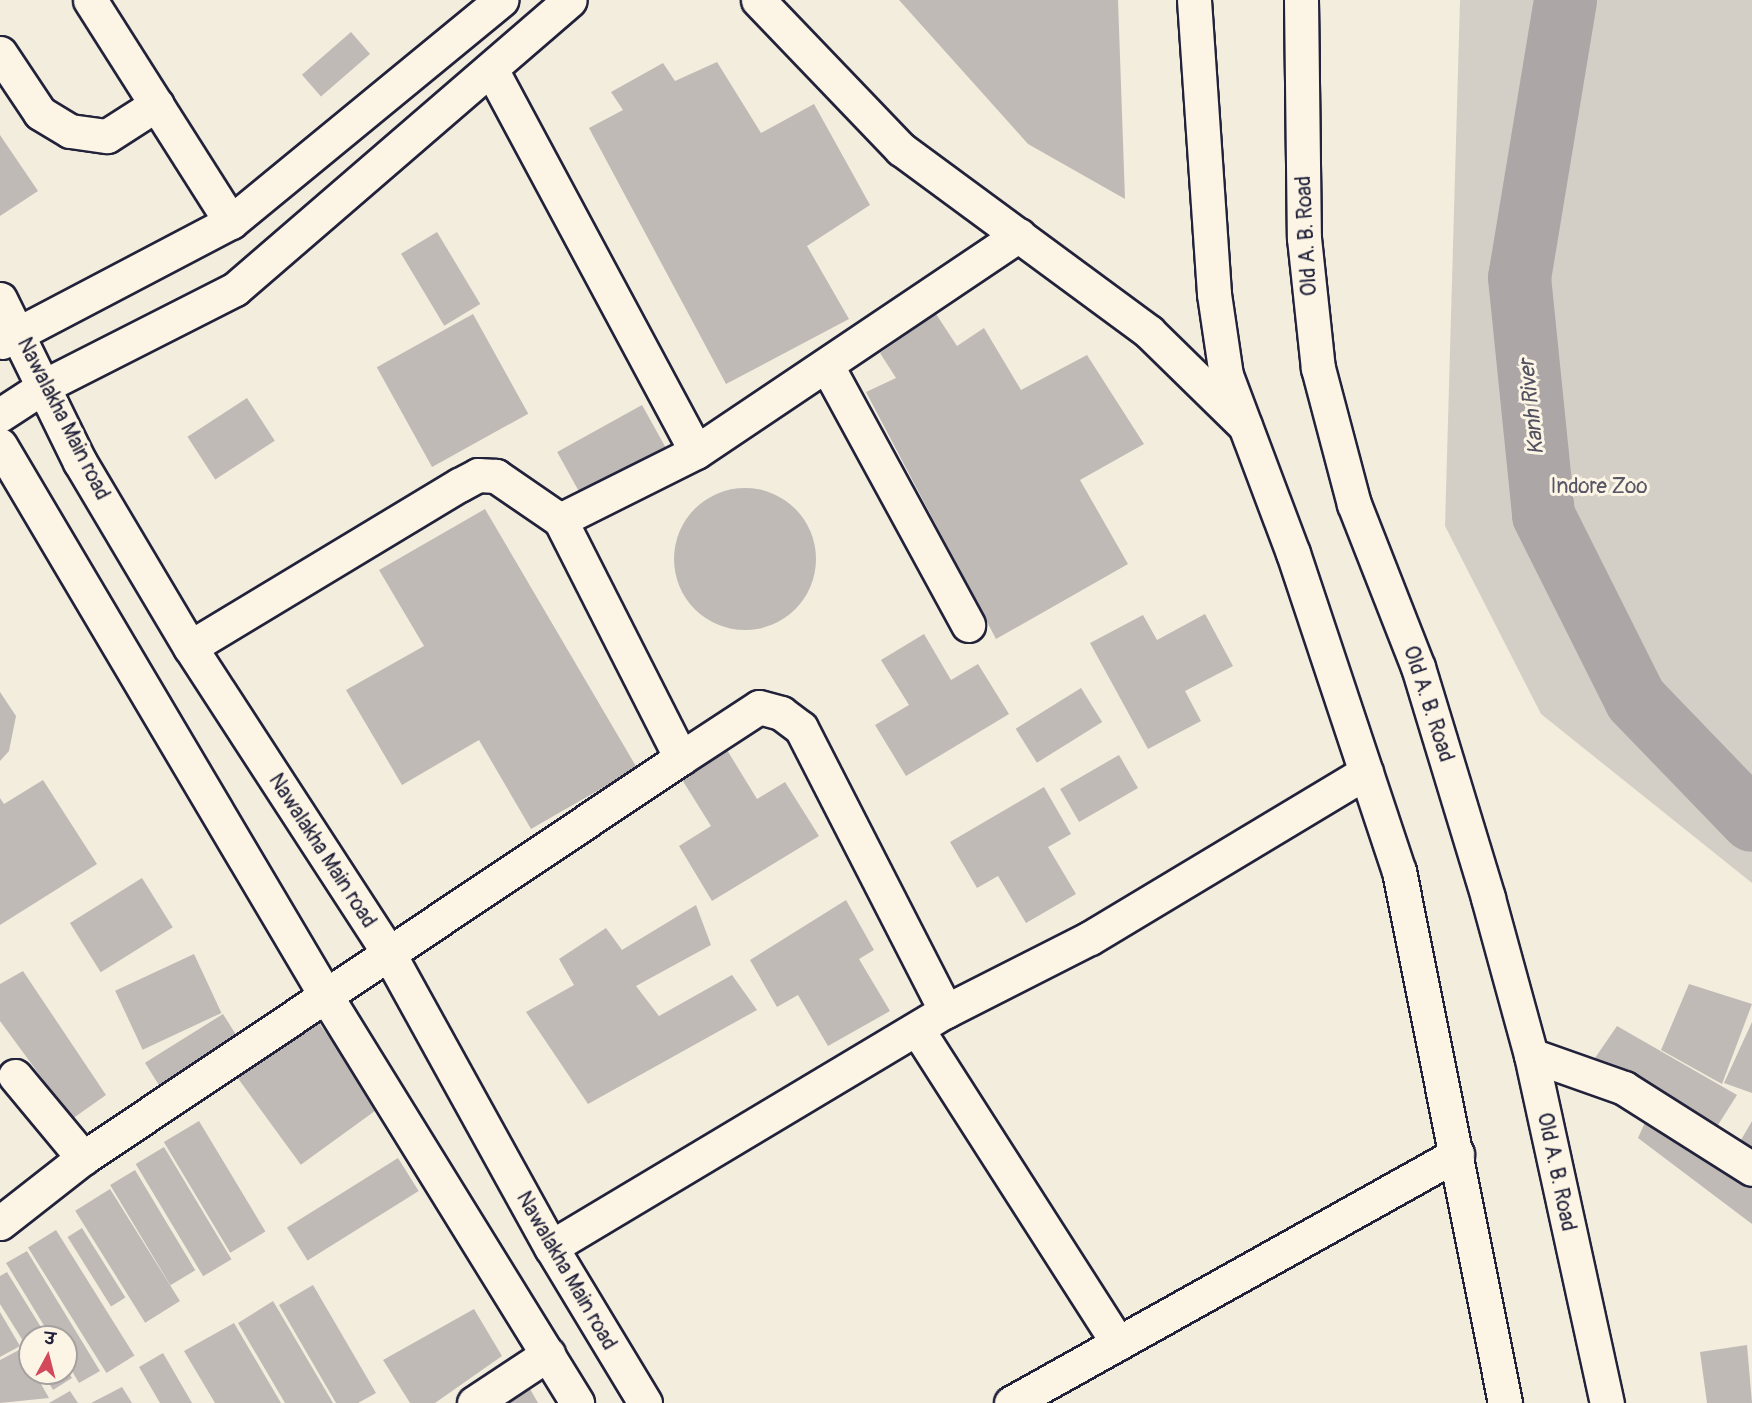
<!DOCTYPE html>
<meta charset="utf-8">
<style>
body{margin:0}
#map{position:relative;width:1752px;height:1403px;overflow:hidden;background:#f3edde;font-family:Pangolin,"Playpen Sans Deva",sans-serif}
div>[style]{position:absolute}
.green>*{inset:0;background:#d4cfc6}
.river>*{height:63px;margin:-31.5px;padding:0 31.5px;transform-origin:31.5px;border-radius:31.5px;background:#aca7a6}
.building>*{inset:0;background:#bfbab6;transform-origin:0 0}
.round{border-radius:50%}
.roads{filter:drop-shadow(2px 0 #22223b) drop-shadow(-2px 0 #22223b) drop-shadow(0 2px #22223b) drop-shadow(0 -2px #22223b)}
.minor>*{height:33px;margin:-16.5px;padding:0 16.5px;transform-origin:16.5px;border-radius:16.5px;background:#fcf5e5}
.major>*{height:33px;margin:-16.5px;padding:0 16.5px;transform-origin:16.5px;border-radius:16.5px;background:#fcf5e5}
span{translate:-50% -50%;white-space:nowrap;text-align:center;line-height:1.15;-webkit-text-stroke:6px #fcf5e5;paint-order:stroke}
.street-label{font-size:21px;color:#22223b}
.park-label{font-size:21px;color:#575665}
.water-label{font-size:22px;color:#525160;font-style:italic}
.north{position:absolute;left:18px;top:1325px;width:60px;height:60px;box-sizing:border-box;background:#fcf5e5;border:2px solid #a5a1a1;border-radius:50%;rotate:7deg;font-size:16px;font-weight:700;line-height:24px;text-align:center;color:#22223b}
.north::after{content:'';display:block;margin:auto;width:21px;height:27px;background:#d1495b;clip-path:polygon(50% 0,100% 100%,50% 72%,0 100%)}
</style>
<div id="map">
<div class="green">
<div style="clip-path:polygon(1460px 0,1752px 0,1752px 883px,1541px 714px,1445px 526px)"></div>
</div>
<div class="river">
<div style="left:1565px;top:0;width:281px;rotate:99.4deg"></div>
<div style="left:1519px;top:277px;width:239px;rotate:84.2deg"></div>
<div style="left:1543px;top:515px;width:206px;rotate:63.4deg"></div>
<div style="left:1635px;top:699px;width:168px;rotate:46deg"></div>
</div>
<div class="building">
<div style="clip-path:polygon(899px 0,1118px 0,1125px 199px,1028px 144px)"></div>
<div style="left:351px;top:32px;width:29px;height:65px;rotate:49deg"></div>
<div style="clip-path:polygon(717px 62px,761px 133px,814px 104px,870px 205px,807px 246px,849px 319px,726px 384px,589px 128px,623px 110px,611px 92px,663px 63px,675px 81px)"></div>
<div style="clip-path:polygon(0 135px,38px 191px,0 216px)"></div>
<div style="left:437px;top:232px;width:84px;height:42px;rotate:59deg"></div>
<div style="left:473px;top:314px;width:114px;height:110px;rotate:61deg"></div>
<div style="clip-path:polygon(936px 314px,957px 346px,984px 328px,1021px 390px,1087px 355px,1144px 444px,1080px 480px,1128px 564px,996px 639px,866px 392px,896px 378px,880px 353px)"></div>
<div style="left:247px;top:398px;width:51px;height:71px;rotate:57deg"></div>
<div style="left:642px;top:405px;width:53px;height:97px;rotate:61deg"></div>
<div class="round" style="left:674px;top:488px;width:142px;height:142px"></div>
<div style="clip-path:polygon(485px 509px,637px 768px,531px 829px,479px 740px,402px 785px,346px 690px,424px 646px,379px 570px)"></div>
<div style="clip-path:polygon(1205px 614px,1233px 666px,1185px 691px,1201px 721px,1148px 749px,1090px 643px,1143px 615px,1157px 640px)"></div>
<div style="clip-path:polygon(924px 634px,951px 680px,978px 664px,1009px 714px,906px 776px,875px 725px,909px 705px,881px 660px)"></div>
<div style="left:1081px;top:688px;width:40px;height:77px;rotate:58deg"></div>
<div style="clip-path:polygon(0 692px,16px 716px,9px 751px,0 761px)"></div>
<div style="clip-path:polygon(727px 750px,757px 799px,785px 782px,819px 836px,712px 901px,679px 846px,711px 826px,681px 778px)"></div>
<div style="left:1119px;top:755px;width:38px;height:68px;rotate:60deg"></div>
<div style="clip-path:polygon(43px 780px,97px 864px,0 925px,0 798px,4px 804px)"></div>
<div style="clip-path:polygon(1044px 787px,1071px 834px,1048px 847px,1076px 894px,1026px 923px,998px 876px,977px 888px,950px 842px)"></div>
<div style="left:142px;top:878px;width:58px;height:85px;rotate:58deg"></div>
<div style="clip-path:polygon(846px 900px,874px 950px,859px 959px,890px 1011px,828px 1046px,798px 995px,777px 1007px,750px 960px)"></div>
<div style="clip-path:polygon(696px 905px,711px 945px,636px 986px,659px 1016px,732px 975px,757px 1010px,588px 1104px,526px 1012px,574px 985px,559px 959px,606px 928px,622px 950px)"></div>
<div style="left:194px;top:954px;width:65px;height:87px;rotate:65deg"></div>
<div style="clip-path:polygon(23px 971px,106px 1095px,72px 1119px,0 1021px,0 984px)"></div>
<div style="clip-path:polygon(1689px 984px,1752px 1004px,1722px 1084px,1661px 1050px)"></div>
<div style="left:223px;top:1014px;width:28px;height:92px;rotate:58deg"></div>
<div style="left:316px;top:1019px;width:109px;height:98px;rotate:54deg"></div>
<div style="clip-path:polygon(1752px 1022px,1752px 1093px,1724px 1083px)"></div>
<div style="clip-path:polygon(1617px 1026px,1737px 1095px,1711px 1136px,1595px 1058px)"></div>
<div style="clip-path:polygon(1651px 1109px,1752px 1182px,1752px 1224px,1638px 1138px)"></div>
<div style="left:199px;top:1121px;width:129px;height:41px;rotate:59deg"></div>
<div style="clip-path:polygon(1752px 1121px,1752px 1163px,1734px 1152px)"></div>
<div style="left:164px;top:1147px;width:131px;height:33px;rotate:59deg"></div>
<div style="left:398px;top:1158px;width:39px;height:131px;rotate:58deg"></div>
<div style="left:135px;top:1170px;width:117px;height:29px;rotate:59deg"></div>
<div style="left:110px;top:1189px;width:132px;height:41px;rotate:58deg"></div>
<div style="left:82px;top:1228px;width:82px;height:17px;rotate:58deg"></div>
<div style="left:56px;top:1230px;width:148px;height:33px;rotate:58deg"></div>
<div style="clip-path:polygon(27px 1251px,100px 1371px,79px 1383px,66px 1361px,66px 1337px,51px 1337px,6px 1263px)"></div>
<div style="clip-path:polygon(7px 1272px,47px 1337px,30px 1337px,30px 1352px,0 1304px,0 1276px)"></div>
<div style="clip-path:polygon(313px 1285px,376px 1393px,358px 1403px,336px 1403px,279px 1305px)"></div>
<div style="clip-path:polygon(273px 1301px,333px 1403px,285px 1403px,238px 1323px)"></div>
<div style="clip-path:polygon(474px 1309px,502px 1356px,435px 1403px,410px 1403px,383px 1360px)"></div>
<div style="clip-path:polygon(0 1312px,20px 1346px,0 1357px)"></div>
<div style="clip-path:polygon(234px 1323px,281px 1403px,215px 1403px,184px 1351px)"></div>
<div style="clip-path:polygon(1747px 1345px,1752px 1403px,1707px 1403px,1700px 1352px)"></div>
<div style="clip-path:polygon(21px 1349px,49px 1398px,0 1403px,0 1360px)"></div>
<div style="clip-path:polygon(163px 1353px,192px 1403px,160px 1403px,139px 1367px)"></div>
<div style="clip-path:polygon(66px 1368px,72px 1378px,53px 1390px,43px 1373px,66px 1373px)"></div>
<div style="clip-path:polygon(122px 1387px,132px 1403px,91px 1403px)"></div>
<div style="clip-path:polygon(530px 1389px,538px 1403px,506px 1403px)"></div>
<div style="clip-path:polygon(70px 1391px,78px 1403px,49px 1403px)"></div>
</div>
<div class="roads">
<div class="minor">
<div style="left:90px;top:0;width:263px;rotate:57.6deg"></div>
<div style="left:758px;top:0;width:207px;rotate:46.2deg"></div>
<div style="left:901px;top:149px;width:308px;rotate:36.4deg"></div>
<div style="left:1149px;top:332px;width:134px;rotate:44.4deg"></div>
<div style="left:0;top:53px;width:72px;rotate:56.3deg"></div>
<div style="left:40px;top:113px;width:35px;rotate:31deg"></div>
<div style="left:70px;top:131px;width:37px;rotate:8deg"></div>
<div style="left:107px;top:136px;width:59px;rotate:-32.6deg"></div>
<div style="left:491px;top:69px;width:434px;rotate:61.8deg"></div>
<div style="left:827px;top:366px;width:295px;rotate:61.4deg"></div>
<div style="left:560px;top:520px;width:152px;rotate:-26.6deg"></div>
<div style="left:696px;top:452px;width:389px;rotate:-33.9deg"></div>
<div style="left:681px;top:758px;width:93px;rotate:-33.2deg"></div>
<div style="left:759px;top:707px;width:23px;rotate:15deg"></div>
<div style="left:781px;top:713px;width:25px;rotate:37deg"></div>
<div style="left:801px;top:728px;width:318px;rotate:62.9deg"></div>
<div style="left:946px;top:1011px;width:161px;rotate:-26.9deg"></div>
<div style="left:1090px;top:938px;width:322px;rotate:-31deg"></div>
<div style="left:917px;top:1029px;width:373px;rotate:57.4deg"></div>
<div style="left:1531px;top:1055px;width:99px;rotate:19.5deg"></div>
<div style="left:1624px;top:1088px;width:151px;rotate:32.3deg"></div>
<div style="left:15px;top:1076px;width:107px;rotate:50.3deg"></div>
<div style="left:0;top:1223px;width:105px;rotate:-38.1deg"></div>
<div style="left:83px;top:1158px;width:719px;rotate:-33.78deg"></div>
<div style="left:681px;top:758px;width:267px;rotate:-116.9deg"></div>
<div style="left:560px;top:520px;width:78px;rotate:-145.5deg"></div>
<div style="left:496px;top:476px;width:18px;rotate:-177deg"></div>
<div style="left:478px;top:475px;width:21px;rotate:152deg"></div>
<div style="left:459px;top:485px;width:314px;rotate:148.9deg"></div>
<div style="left:551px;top:1247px;width:460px;rotate:-30.9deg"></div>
<div style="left:474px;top:1403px;width:89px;rotate:-33.5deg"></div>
<div style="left:1011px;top:1403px;width:511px;rotate:-29.17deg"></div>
</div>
<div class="major">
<div style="left:1194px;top:0;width:295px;rotate:86.1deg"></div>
<div style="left:1214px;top:294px;width:82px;rotate:81.6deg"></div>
<div style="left:1226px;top:375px;width:190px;rotate:69.4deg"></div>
<div style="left:1293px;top:553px;width:335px;rotate:71.6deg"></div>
<div style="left:1399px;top:871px;width:542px;rotate:78.73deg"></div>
<div style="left:1301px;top:0;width:238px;rotate:89.3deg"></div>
<div style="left:1304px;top:238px;width:131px;rotate:83.9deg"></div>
<div style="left:1318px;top:368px;width:141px;rotate:75.2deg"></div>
<div style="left:1354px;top:504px;width:175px;rotate:68.6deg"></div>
<div style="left:1418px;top:667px;width:241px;rotate:73.1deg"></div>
<div style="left:1488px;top:898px;width:163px;rotate:74.7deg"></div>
<div style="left:1531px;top:1055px;width:356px;rotate:77.7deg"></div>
<div style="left:0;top:299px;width:182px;rotate:63.9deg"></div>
<div style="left:80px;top:462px;width:215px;rotate:59.3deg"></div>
<div style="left:190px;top:647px;width:366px;rotate:57deg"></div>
<div style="left:389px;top:954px;width:335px;rotate:61.1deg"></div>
<div style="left:551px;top:1247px;width:182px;rotate:58.9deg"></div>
<div style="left:2px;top:342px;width:259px;rotate:-27.7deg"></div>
<div style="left:231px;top:222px;width:350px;rotate:-39.4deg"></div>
<div style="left:0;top:415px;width:55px;rotate:-33.1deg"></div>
<div style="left:46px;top:385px;width:212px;rotate:-26.9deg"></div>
<div style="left:235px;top:289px;width:442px;rotate:-40.8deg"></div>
<div style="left:0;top:445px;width:640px;rotate:59.39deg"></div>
<div style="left:326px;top:996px;width:478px;rotate:58.3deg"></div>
</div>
</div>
<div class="street-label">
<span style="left:1307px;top:236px;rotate:-93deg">Old A. B. Road</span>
<span style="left:63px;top:419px;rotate:63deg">Nawalakha Main road</span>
<span style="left:1428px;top:704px;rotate:72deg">Old A. B. Road</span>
<span style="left:322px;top:851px;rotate:57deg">Nawalakha Main road</span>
<span style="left:1556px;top:1172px;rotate:78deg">Old A. B. Road</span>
<span style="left:566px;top:1271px;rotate:60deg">Nawalakha Main road</span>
</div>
<div class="park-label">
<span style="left:1599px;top:487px">Indore Zoo</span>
</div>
<div class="water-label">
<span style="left:1532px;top:407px;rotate:-96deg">Kanh River</span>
</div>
<div class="north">उ</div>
</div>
